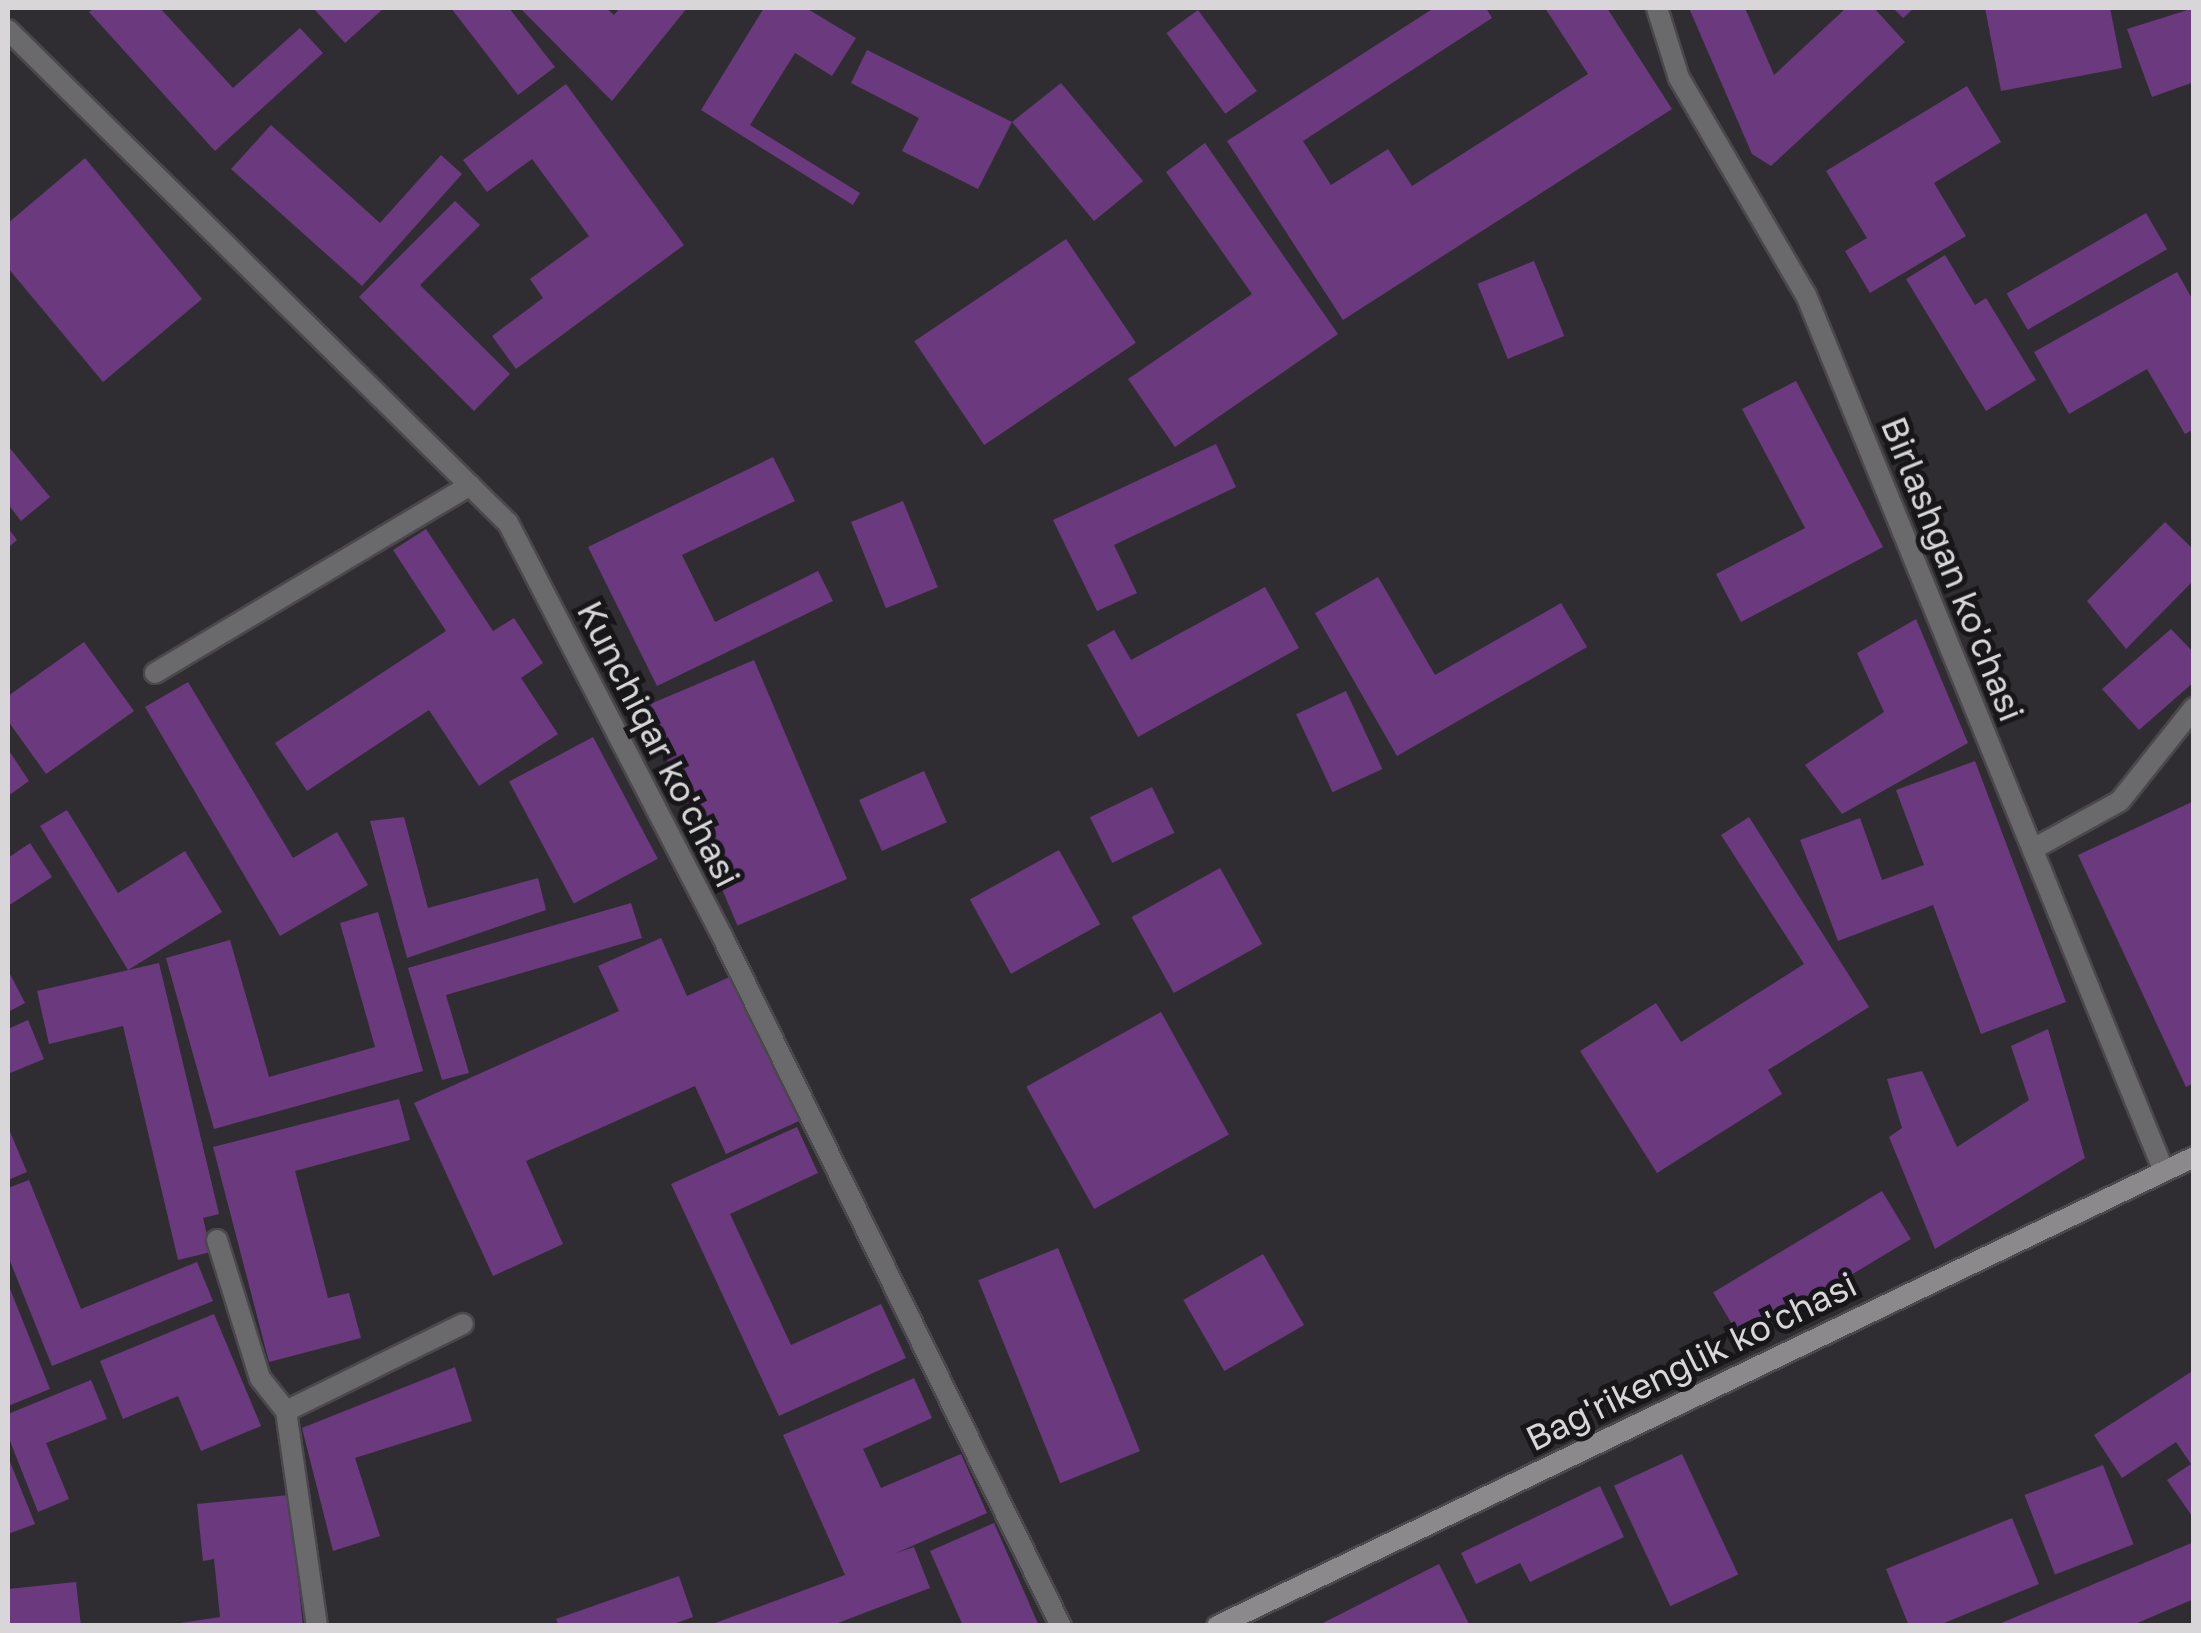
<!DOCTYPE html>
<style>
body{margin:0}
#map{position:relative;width:2201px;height:1633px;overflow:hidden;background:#302d32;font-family:"Golos Text",sans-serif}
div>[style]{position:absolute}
.building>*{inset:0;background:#6b397e;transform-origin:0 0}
.roads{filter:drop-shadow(2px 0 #4b484d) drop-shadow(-2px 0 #4b484d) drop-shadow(0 2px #4b484d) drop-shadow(0 -2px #4b484d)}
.minor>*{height:20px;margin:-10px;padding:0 10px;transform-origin:10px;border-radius:10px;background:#6a696b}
.secondary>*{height:20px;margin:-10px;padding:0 10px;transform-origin:10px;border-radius:10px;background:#8c898d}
span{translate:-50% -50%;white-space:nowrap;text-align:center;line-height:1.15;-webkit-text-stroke:10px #171618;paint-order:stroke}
.street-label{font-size:35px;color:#d8d6d9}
.frame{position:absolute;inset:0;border:10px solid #d8d6d9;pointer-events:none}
</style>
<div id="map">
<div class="building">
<div style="clip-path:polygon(94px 8px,160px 8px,233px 88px,300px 28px,323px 53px,215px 151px,89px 12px)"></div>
<div style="clip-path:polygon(384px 8px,345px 43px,315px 10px,318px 8px)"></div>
<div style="clip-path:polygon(451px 8px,509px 8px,555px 67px,518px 95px)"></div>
<div style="clip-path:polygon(520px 8px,606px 8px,614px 15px,620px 8px,687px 8px,612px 101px)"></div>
<div style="clip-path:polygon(764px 8px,806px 8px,856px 38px,832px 76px,795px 53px,750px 125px,860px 193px,853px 205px,701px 110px)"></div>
<div style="clip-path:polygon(1434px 8px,1486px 8px,1492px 18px,1303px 141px,1331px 185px,1388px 149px,1412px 186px,1588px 74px,1545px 8px,1607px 8px,1672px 109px,1343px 320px,1227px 141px)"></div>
<div style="clip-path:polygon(1689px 8px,1745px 8px,1774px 75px,1846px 8px,1874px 8px,1905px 42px,1771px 166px,1752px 154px)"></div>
<div style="clip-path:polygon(1893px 8px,1914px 8px,1903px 18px)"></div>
<div style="clip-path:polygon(1985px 8px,2110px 8px,2122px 68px,2001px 91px)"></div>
<div style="clip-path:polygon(2194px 8px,2194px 82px,2152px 97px,2127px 29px)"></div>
<div style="left:1198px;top:10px;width:100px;height:39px;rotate:54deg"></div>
<div style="clip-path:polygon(867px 50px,1012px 122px,1061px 83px,1143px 181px,1094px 221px,1012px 122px,978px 189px,902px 151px,919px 118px,851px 83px)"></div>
<div style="clip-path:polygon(566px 84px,684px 245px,516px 369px,492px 336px,543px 298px,530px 279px,589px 236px,532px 159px,487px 192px,463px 160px)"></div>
<div style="clip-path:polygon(1967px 86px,2001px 142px,1934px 183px,1966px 236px,1870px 293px,1845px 251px,1867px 238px,1826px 171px)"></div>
<div style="clip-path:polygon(271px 125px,380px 223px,441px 155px,462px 174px,362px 286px,231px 169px)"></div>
<div style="clip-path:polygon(1205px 143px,1338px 334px,1175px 447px,1128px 379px,1252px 294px,1166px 172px)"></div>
<div style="clip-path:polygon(85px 158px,202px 299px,103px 382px,8px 268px,8px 223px)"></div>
<div style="clip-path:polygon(455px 201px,480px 225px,420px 285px,510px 374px,474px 411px,359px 297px)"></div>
<div style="left:2146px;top:213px;width:42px;height:161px;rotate:60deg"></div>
<div style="left:1066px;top:239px;width:125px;height:183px;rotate:56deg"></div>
<div style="clip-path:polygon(1945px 255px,1975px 305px,1986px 298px,2036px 380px,1986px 411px,1906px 279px)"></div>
<div style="left:1534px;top:261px;width:81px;height:61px;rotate:68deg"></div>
<div style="clip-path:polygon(2177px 272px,2194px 302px,2194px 429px,2185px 434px,2147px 369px,2069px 414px,2034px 352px)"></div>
<div style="clip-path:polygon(1796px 381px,1883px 547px,1741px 622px,1716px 574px,1805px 528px,1742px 409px)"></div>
<div style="clip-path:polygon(1216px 444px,1236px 487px,1114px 545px,1137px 593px,1097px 611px,1053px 520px)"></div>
<div style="clip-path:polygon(8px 446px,50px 497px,21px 521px,8px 504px)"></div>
<div style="clip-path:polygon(773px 457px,795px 501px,682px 555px,715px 622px,818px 571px,833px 601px,657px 686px,588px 547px)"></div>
<div style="left:903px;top:501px;width:93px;height:56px;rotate:68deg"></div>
<div style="clip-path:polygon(2165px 522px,2194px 550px,2194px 580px,2126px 649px,2087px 601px)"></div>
<div style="clip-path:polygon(8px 528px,17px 540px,8px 548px)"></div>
<div style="clip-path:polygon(426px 529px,493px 631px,514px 618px,543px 663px,521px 678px,558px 734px,479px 786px,429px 710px,307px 791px,275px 743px,446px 631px,393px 550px)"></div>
<div style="clip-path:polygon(1378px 577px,1435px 675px,1561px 603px,1587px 647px,1397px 756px,1315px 613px)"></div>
<div style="clip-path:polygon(1265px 587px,1299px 648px,1138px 737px,1087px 645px,1114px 630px,1131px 660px)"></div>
<div style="clip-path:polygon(1916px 619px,1968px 743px,1842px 814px,1805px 765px,1884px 712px,1857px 653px)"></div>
<div style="clip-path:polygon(2171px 629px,2194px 653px,2194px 682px,2139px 730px,2102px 689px)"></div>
<div style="clip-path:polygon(84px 642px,134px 711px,46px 774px,8px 721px,8px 696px)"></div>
<div style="left:754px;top:660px;width:238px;height:119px;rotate:67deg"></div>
<div style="clip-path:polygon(188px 682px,293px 858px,337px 832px,368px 885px,280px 936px,145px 707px)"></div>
<div style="left:1346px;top:691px;width:86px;height:55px;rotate:65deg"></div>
<div style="left:593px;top:737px;width:138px;height:95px;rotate:62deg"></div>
<div style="clip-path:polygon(8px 749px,29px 781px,8px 796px)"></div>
<div style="clip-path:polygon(1975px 761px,2066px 1002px,1981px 1034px,1933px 905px,1838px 941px,1800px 840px,1860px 818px,1882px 880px,1924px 865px,1896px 790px)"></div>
<div style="left:924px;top:771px;width:56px;height:71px;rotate:66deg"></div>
<div style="left:1152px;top:787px;width:51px;height:69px;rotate:64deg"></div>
<div style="clip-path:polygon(2194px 801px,2194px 1083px,2186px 1087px,2078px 855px)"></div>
<div style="clip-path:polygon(67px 810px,118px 893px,185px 851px,222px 912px,128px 970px,40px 826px)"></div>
<div style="clip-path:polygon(404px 817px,428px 908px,538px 878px,546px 910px,407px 958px,370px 821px)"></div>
<div style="clip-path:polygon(1749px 817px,1869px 1007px,1768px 1070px,1782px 1094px,1657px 1173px,1580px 1051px,1656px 1003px,1681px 1042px,1804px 964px,1721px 835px)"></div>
<div style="clip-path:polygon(30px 843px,52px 877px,8px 906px,8px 858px)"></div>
<div style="left:1059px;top:850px;width:85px;height:102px;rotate:61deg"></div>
<div style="left:1220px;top:868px;width:87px;height:101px;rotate:61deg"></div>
<div style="clip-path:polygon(631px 903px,642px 938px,446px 995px,469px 1073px,442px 1080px,408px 968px)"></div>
<div style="clip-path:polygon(378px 912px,423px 1071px,214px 1129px,166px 958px,230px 940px,269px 1077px,375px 1047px,340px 923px)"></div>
<div style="clip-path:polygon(661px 938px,687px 996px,734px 975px,799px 1121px,726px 1154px,695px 1086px,526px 1161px,563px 1244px,493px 1276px,414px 1103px,619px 1011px,598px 966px)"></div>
<div style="clip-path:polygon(159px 963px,219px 1214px,203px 1218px,211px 1252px,178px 1260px,123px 1026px,49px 1044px,37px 991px)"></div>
<div style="clip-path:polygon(8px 970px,25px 1003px,8px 1012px)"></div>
<div style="left:1161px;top:1012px;width:140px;height:154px;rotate:61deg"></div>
<div style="clip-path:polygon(28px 1020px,44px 1059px,8px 1074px,8px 1029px)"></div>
<div style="clip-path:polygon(2048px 1029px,2085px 1158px,1935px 1249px,1889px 1137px,1902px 1128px,1887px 1079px,1922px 1071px,1957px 1147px,2029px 1100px,2011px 1046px)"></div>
<div style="clip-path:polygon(399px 1099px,410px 1140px,295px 1171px,328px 1298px,349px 1293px,361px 1338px,269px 1362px,213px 1147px)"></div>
<div style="clip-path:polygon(8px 1127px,27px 1172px,8px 1180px)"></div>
<div style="clip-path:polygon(797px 1127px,818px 1173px,730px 1214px,791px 1345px,881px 1304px,906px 1358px,779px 1416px,671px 1184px)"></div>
<div style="clip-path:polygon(29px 1180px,81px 1309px,197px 1262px,213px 1301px,52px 1366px,8px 1256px,8px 1188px)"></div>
<div style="left:1882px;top:1191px;width:56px;height:197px;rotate:59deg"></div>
<div style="left:1058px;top:1248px;width:219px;height:86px;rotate:68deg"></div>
<div style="left:1263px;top:1254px;width:82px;height:92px;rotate:60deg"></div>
<div style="clip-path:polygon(8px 1284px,50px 1389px,8px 1406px)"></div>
<div style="clip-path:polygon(214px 1314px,261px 1426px,201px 1451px,178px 1396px,123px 1419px,100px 1361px)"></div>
<div style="clip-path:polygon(455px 1367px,472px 1421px,355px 1458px,380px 1536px,333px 1551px,302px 1428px)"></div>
<div style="clip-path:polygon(2194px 1370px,2194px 1519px,2167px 1480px,2191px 1464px,2176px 1442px,2122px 1478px,2094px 1435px)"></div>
<div style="clip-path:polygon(914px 1378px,932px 1418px,863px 1449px,881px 1488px,961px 1454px,987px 1513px,896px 1553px,914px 1547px,930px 1588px,830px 1626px,707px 1626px,845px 1575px,783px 1435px)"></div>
<div style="clip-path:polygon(91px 1380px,107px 1419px,46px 1443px,69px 1499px,38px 1512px,8px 1436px,8px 1414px)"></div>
<div style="left:1682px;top:1454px;width:133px;height:75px;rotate:65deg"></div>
<div style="clip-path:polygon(8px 1457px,35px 1524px,8px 1534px)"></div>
<div style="left:2103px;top:1465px;width:85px;height:84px;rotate:69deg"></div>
<div style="clip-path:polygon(1600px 1486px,1624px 1537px,1530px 1582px,1520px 1563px,1476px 1584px,1461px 1553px)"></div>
<div style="clip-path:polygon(289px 1495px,303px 1626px,161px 1626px,220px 1617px,214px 1559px,203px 1561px,197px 1504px)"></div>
<div style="clip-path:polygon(2012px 1518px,2039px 1584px,1937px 1626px,1909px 1626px,1886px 1569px)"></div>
<div style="clip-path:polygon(994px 1523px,1039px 1626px,963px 1626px,930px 1551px)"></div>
<div style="clip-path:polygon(2194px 1542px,2194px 1599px,2130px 1626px,1994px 1626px)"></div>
<div style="clip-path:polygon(1439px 1564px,1470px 1626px,1317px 1626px)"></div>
<div style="clip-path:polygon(679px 1576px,693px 1617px,668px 1626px,559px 1626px,556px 1619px)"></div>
<div style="clip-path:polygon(76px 1582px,81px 1626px,9px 1626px,8px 1589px)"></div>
</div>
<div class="roads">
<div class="minor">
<div style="left:1657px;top:8px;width:73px;rotate:72.6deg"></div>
<div style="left:1679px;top:78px;width:251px;rotate:59.7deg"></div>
<div style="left:1806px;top:295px;width:944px;rotate:67.78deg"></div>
<div style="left:8px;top:30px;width:702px;rotate:44.6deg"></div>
<div style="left:508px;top:523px;width:467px;rotate:62.6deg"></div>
<div style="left:723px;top:938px;width:767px;rotate:63.84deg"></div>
<div style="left:155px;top:673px;width:367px;rotate:-30.8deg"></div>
<div style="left:2033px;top:849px;width:99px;rotate:-28.9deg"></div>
<div style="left:2120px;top:801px;width:119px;rotate:-51.5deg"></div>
<div style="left:217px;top:1240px;width:145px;rotate:72.7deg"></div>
<div style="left:260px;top:1378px;width:42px;rotate:51.8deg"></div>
<div style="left:317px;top:1626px;width:217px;rotate:-98.2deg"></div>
<div style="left:286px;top:1411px;width:197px;rotate:-26.2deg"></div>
</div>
<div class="secondary">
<div style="left:1217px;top:1626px;width:1084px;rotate:-25.64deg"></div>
</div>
</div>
<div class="street-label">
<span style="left:1953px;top:569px;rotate:68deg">Birlashgan ko'chasi</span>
<span style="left:659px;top:744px;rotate:63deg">Kunchiqar ko'chasi</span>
<span style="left:1691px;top:1361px;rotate:-26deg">Bag'rikenglik ko'chasi</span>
</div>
<div class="frame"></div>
</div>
